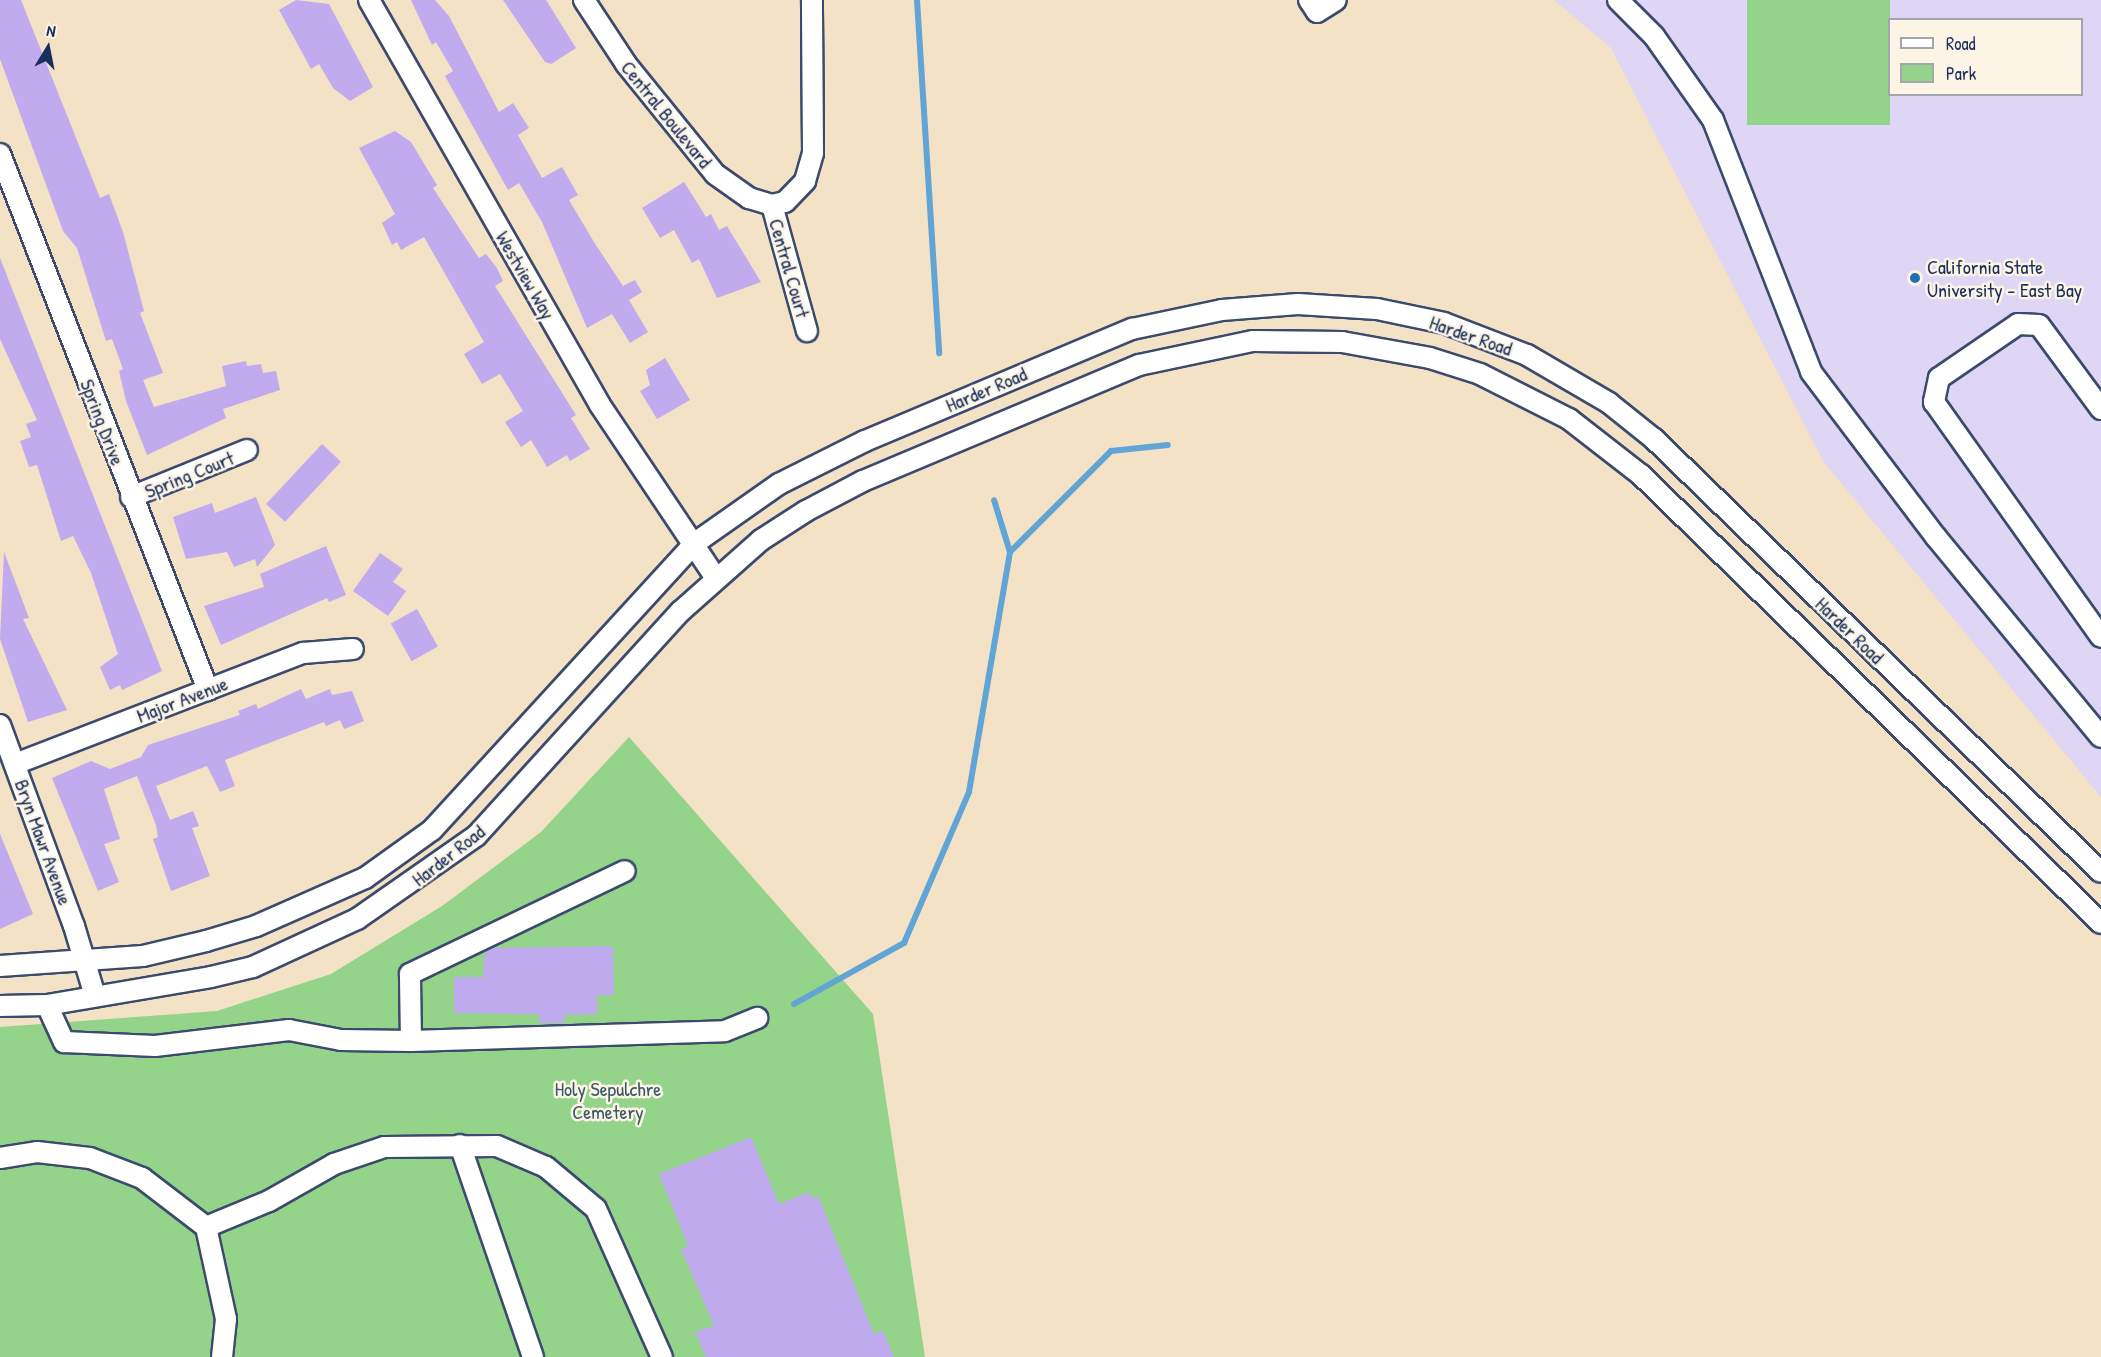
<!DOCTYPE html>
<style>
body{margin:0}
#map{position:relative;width:2101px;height:1357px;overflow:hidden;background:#f3e2c5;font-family:"Patrick Hand",sans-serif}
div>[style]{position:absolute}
.built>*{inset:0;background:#dfd5f5}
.green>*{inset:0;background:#93d38a;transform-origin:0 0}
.stream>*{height:6px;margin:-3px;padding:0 3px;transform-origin:3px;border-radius:3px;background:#60a5d5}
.building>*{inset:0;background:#c0abee;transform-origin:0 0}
.roads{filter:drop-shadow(2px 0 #3b4a6d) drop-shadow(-2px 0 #3b4a6d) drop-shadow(0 2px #3b4a6d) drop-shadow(0 -2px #3b4a6d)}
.minor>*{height:20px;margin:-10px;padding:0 10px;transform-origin:10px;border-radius:10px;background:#fff}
.dots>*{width:16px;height:16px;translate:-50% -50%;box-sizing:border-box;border:3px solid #fcf5e5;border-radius:50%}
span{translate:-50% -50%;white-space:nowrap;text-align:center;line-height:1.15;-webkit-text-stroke:5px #fcf5e5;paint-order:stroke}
.street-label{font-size:20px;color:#1b2f5e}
.poi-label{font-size:20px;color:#1b2f5e}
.left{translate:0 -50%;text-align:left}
.park-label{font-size:20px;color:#395869}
.legend{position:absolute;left:1888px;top:18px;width:195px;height:78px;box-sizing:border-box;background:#fcf5e5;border:2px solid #a2a6af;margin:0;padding:8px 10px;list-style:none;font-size:18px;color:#1b2f5e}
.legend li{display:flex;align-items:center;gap:12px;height:30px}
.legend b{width:30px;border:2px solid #a2a6af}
.north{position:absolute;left:18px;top:18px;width:60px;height:60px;-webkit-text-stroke:4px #fcf5e5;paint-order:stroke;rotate:10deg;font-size:16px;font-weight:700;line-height:24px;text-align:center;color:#1b2f5e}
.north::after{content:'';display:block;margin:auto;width:21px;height:27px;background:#1b2f5e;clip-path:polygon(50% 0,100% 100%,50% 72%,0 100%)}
</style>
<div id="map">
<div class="built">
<div style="clip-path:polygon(evenodd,1554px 0,2101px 0,2101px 797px,1823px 461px,1611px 48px,1554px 0,1890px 20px,2082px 20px,2082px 94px,1890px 94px,1890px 20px)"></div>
</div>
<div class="green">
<div style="left:1747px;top:0;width:143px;height:125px"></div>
<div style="clip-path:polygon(629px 737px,873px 1014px,925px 1357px,0 1357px,0 1027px,217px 1011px,331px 974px,442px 906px,541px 832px)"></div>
</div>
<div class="stream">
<div style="left:917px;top:0;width:354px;rotate:86.4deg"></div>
<div style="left:1010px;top:552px;width:143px;rotate:-45deg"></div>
<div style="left:1111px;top:451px;width:57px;rotate:-6deg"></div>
<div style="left:794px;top:1004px;width:126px;rotate:-29deg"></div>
<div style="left:904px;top:943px;width:164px;rotate:-66.7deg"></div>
<div style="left:969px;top:792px;width:243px;rotate:-80.3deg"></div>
<div style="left:1010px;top:552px;width:54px;rotate:-107.1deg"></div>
</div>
<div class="building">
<div style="clip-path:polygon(0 0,21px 0,100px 198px,109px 194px,123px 232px,144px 311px,140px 313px,163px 373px,143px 380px,154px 407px,226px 386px,222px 366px,246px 361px,247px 366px,261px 364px,263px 373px,276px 371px,280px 390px,223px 409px,226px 418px,147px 455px,126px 401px,119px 371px,123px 369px,112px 339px,106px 341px,77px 248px,63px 231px,0 59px)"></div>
<div style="clip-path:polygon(296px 0,329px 4px,373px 87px,350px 101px,333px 88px,319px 64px,311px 69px,279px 10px)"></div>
<div style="clip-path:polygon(411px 0,435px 0,449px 16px,499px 112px,513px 103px,529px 128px,518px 135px,542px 178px,562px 167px,578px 195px,569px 200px,594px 242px,623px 286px,635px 280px,642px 292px,629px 300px,648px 332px,630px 343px,612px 314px,587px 328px,542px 222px,519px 183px,508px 190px,445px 76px,453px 71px,436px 42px,432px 45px)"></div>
<div style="clip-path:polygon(503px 0,546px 0,576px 48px,551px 64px,545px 62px)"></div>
<div style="clip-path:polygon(395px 131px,411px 142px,437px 185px,433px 188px,479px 258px,486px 254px,497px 268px,503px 281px,495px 286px,576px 415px,571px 418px,590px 449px,570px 461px,567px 455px,547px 467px,531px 440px,521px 447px,505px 422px,523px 411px,500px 374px,482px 384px,464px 354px,484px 342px,424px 237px,401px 250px,397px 242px,392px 245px,382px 223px,395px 214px,359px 148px)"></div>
<div style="clip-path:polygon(684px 182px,706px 217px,711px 214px,719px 230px,727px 226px,761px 282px,717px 298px,699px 259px,692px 263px,674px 230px,660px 238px,642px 208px)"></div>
<div style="clip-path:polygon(0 258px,162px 671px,122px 690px,120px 685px,110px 690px,100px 667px,118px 654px,91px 573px,73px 536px,61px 541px,37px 465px,29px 467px,20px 441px,31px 437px,26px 424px,37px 420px,0 339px)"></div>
<div style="clip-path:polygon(665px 358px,690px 400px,657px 419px,640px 391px,650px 385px,646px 370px)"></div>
<div style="left:322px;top:444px;width:26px;height:82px;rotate:43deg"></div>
<div style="clip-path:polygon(256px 497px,275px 545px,257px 567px,255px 559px,234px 567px,227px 552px,186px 559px,173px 517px,212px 503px,215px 513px)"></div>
<div style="clip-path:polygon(326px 546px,346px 595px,329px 602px,327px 598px,221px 645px,204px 606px,264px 587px,260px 574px)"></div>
<div style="clip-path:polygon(4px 552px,29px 618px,23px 619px,67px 710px,28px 722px,0 639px)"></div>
<div style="clip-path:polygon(380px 553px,403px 569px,393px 582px,406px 591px,388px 616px,353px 591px)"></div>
<div style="left:417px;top:609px;width:43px;height:30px;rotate:61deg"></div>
<div style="clip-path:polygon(301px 689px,306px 699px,330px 689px,332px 695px,352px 691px,364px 721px,344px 729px,340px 720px,326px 726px,324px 722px,225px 760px,235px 786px,220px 792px,207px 766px,156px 786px,170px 820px,193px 811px,199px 826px,192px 828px,210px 876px,171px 891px,153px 839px,158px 837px,156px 825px,137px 776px,104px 789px,120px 839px,104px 844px,119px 882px,98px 891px,52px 778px,91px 761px,110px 769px,141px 757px,148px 745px,240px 715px,238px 711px,256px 704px,258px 709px)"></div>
<div style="clip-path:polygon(0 834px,33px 914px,0 929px)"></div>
<div style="clip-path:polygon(613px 946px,614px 995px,597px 995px,597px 1014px,564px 1015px,565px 1023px,539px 1023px,539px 1014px,454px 1013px,454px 977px,483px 977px,485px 952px,491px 948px)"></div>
<div style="clip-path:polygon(751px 1137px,779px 1204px,809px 1192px,811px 1198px,818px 1196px,874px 1334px,883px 1330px,894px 1357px,706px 1357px,695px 1332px,714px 1326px,681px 1249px,688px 1246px,659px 1174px)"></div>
</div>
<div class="roads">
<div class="minor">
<div style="left:369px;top:0;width:466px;rotate:60.3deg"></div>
<div style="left:600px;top:405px;width:208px;rotate:56.2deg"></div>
<div style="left:584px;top:0;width:77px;rotate:56.7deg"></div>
<div style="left:626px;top:64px;width:141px;rotate:51deg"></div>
<div style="left:715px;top:174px;width:42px;rotate:35.2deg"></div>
<div style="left:749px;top:198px;width:24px;rotate:17deg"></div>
<div style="left:1309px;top:0;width:14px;rotate:56deg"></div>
<div style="left:1317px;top:12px;width:22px;rotate:-32deg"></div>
<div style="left:1618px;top:0;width:51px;rotate:45deg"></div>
<div style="left:1654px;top:36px;width:103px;rotate:54.9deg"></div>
<div style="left:1713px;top:120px;width:270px;rotate:68.7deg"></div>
<div style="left:1811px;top:372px;width:207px;rotate:52.9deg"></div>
<div style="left:1936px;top:537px;width:259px;rotate:50.5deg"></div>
<div style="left:0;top:154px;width:575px;rotate:68.79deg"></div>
<div style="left:772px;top:205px;width:13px;rotate:-13deg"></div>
<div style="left:785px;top:202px;width:29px;rotate:-46deg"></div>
<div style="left:805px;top:181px;width:29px;rotate:-74deg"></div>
<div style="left:813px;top:153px;width:153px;rotate:-90.4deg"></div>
<div style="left:772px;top:205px;width:131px;rotate:74.5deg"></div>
<div style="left:2101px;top:409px;width:104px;rotate:-126.4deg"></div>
<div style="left:2039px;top:325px;width:21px;rotate:-177deg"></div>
<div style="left:2018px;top:324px;width:96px;rotate:145.6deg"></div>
<div style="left:1939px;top:378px;width:25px;rotate:102deg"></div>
<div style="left:1934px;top:402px;width:288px;rotate:54.6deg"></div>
<div style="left:131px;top:497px;width:125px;rotate:-22.1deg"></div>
<div style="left:0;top:725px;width:214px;rotate:69.8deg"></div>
<div style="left:74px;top:926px;width:73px;rotate:73.3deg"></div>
<div style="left:15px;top:764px;width:309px;rotate:-21.1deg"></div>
<div style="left:303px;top:653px;width:50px;rotate:-4.6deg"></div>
<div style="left:0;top:966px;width:143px;rotate:-4deg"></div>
<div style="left:143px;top:956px;width:65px;rotate:-13.4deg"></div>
<div style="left:206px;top:941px;width:52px;rotate:-16.7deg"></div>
<div style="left:256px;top:926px;width:119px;rotate:-23.8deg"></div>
<div style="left:365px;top:878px;width:82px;rotate:-35.6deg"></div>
<div style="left:432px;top:830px;width:389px;rotate:-47.5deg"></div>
<div style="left:695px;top:543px;width:103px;rotate:-35.1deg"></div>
<div style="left:779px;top:484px;width:96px;rotate:-26.6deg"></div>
<div style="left:865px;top:441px;width:290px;rotate:-22.8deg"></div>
<div style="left:1132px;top:329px;width:92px;rotate:-11.9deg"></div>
<div style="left:1222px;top:310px;width:76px;rotate:-4.5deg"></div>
<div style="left:1298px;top:304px;width:79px;rotate:3.6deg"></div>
<div style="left:1377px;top:309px;width:68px;rotate:11.8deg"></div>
<div style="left:1444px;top:323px;width:89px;rotate:21.1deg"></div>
<div style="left:1527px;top:355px;width:95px;rotate:30.3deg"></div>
<div style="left:1609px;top:403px;width:58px;rotate:38.7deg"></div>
<div style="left:1654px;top:439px;width:622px;rotate:44.09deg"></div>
<div style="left:47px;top:1005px;width:41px;rotate:65.3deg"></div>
<div style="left:64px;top:1042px;width:91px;rotate:2.5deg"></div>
<div style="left:155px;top:1046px;width:135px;rotate:-6.8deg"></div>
<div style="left:289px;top:1030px;width:53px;rotate:10.9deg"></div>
<div style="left:341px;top:1040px;width:70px;rotate:0.8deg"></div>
<div style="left:411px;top:1041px;width:67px;rotate:-90.9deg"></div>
<div style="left:410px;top:974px;width:238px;rotate:-25.6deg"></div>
<div style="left:0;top:1006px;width:47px;rotate:-1.2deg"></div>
<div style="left:47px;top:1005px;width:166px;rotate:-9.7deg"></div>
<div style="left:211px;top:977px;width:43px;rotate:-13.4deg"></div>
<div style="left:253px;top:967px;width:115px;rotate:-24.8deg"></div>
<div style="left:357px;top:919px;width:145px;rotate:-34.9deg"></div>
<div style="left:476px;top:836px;width:304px;rotate:-47.7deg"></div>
<div style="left:681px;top:611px;width:107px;rotate:-41.6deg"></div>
<div style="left:761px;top:540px;width:54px;rotate:-32.8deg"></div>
<div style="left:806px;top:511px;width:64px;rotate:-27.8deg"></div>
<div style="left:863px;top:481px;width:299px;rotate:-22.8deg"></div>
<div style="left:1139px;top:365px;width:116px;rotate:-11.9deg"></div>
<div style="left:1253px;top:341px;width:89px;rotate:0.6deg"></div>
<div style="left:1342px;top:342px;width:89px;rotate:10.3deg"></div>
<div style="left:1430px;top:358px;width:52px;rotate:17.7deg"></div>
<div style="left:1480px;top:374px;width:100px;rotate:26.8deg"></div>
<div style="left:1569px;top:419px;width:91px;rotate:37.9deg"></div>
<div style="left:1641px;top:475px;width:642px;rotate:44.24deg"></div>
<div style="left:411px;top:1041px;width:314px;rotate:-1.8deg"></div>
<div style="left:725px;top:1031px;width:35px;rotate:-22deg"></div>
<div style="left:460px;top:1145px;width:224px;rotate:71deg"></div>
<div style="left:0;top:1158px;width:37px;rotate:-9deg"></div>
<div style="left:37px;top:1152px;width:53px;rotate:6.5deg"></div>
<div style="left:90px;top:1158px;width:56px;rotate:21deg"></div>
<div style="left:142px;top:1178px;width:81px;rotate:37.4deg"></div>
<div style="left:206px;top:1227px;width:94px;rotate:77.7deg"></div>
<div style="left:226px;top:1319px;width:38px;rotate:96deg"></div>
<div style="left:206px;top:1227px;width:68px;rotate:-22.4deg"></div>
<div style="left:269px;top:1201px;width:75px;rotate:-29.6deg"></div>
<div style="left:334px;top:1164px;width:53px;rotate:-18.8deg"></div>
<div style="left:384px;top:1147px;width:113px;rotate:-0.5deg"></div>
<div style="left:497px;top:1146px;width:53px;rotate:23.2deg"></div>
<div style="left:546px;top:1167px;width:65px;rotate:40deg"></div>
<div style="left:596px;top:1209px;width:162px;rotate:66deg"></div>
</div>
</div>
<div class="dots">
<div style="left:1915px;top:278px;background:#1f6fb2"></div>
</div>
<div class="street-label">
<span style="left:667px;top:114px;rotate:51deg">Central Boulevard</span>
<span style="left:790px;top:268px;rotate:74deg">Central Court</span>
<span style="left:526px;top:275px;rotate:60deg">Westview Way</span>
<span style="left:1471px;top:335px;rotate:19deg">Harder Road</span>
<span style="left:986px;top:389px;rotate:-23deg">Harder Road</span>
<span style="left:103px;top:422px;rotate:69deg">Spring Drive</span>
<span style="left:189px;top:474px;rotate:-22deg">Spring Court</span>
<span style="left:1850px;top:630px;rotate:44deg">Harder Road</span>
<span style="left:182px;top:699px;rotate:-21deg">Major Avenue</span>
<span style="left:44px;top:842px;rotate:70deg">Bryn Mawr Avenue</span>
<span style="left:448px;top:855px;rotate:-38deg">Harder Road</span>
</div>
<div class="poi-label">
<span class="left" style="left:1927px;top:278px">California State<br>University - East Bay</span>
</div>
<div class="park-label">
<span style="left:608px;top:1100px">Holy Sepulchre<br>Cemetery</span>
</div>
<ul class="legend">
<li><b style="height:8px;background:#fff"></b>Road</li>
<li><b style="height:16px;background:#93d38a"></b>Park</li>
</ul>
<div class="north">N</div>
</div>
